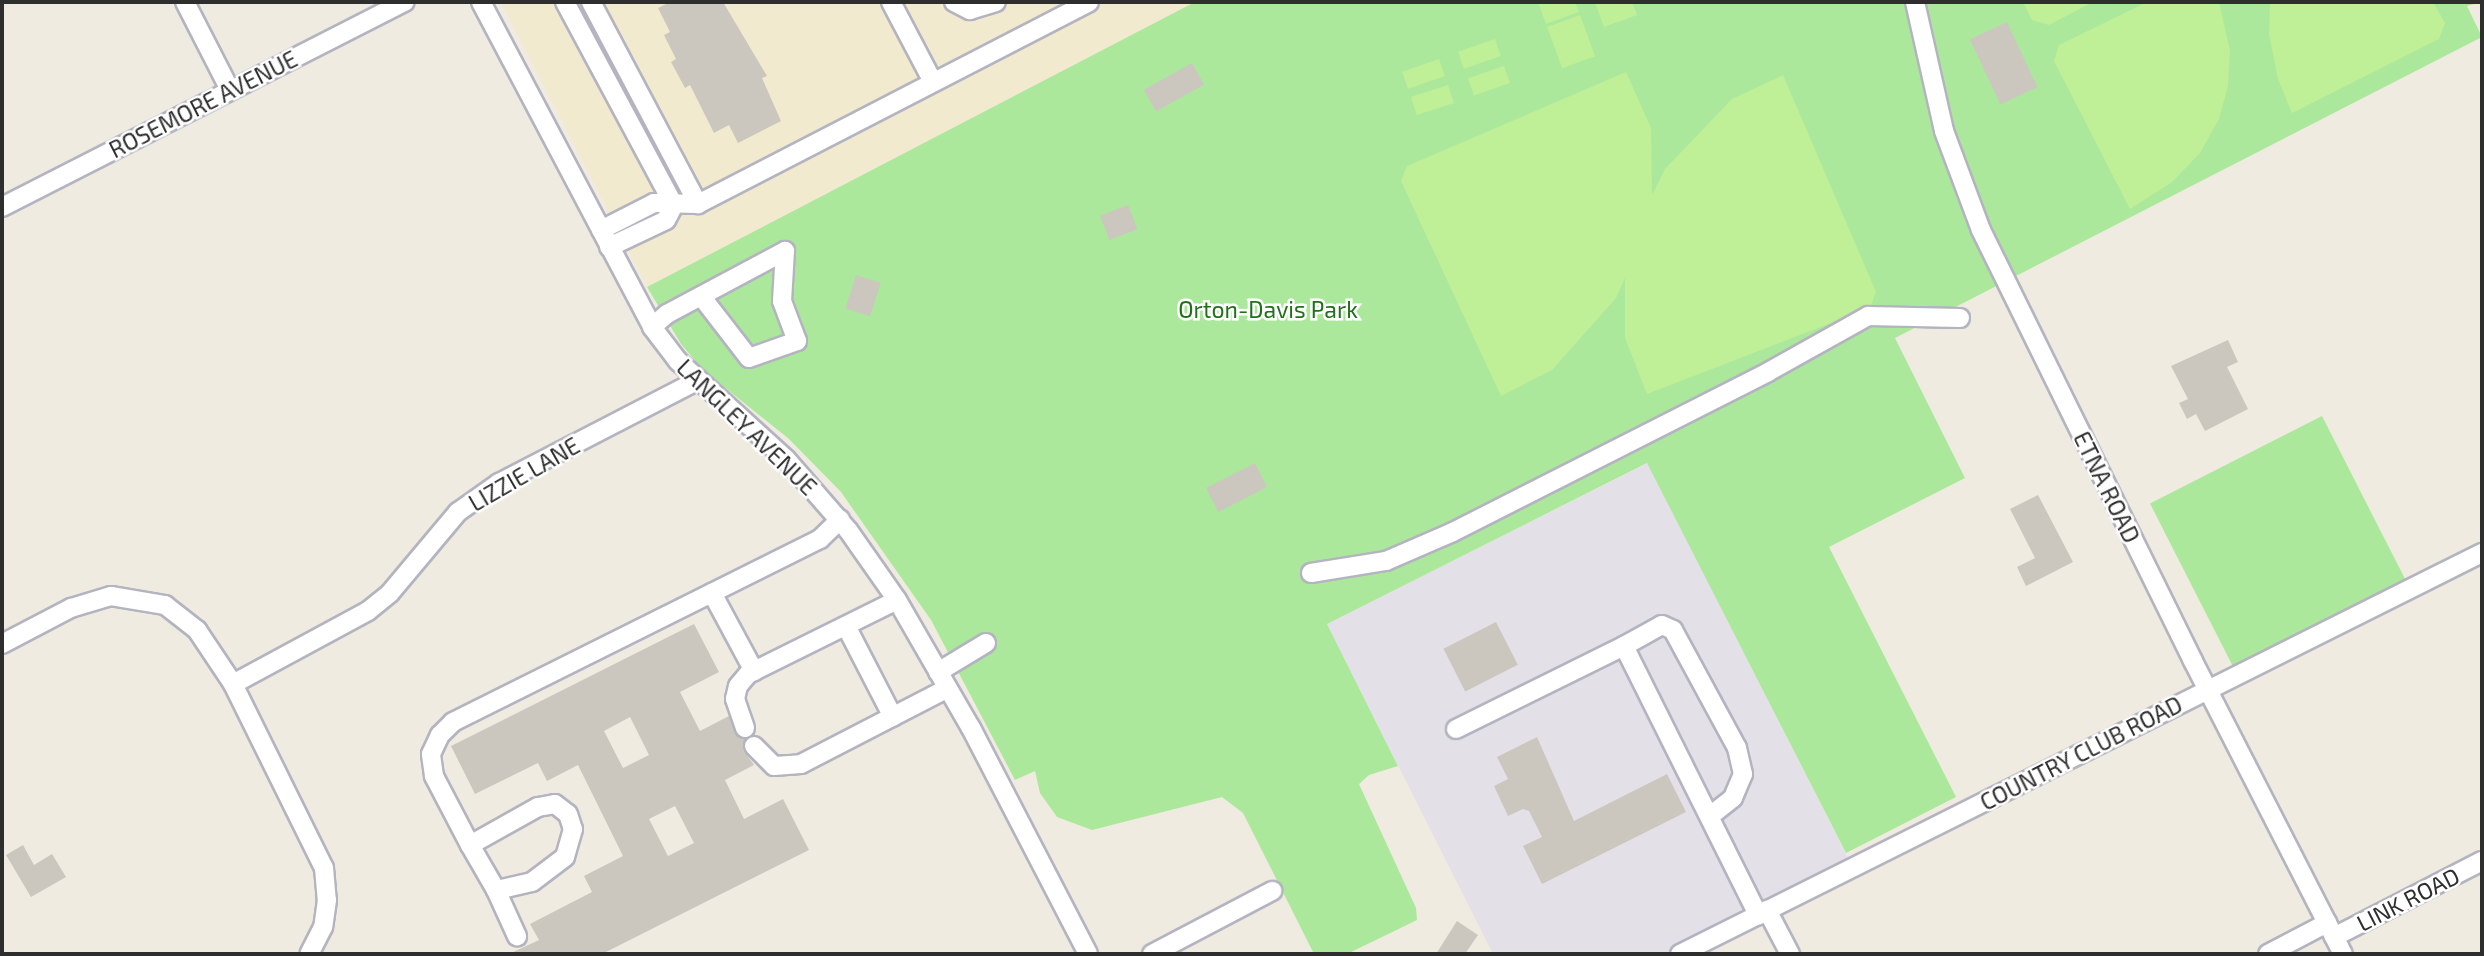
<!DOCTYPE html>
<style>
body{margin:0}
#map{position:relative;width:2484px;height:956px;overflow:hidden;background:#efebe0;font-family:"Exo 2",sans-serif}
div>[style]{position:absolute}
.industrial>*{inset:0;background:#e3e0e8}
.education>*{inset:0;background:#f1eacf}
.green>*{inset:0;background:#ace89b;transform-origin:0 0}
.pitch>*{inset:0;background:#bfef96;transform-origin:0 0}
.building>*{inset:0;background:#cbc7bf;transform-origin:0 0}
.roads{filter:drop-shadow(2px 0 #b4b4c1) drop-shadow(-2px 0 #b4b4c1) drop-shadow(0 2px #b4b4c1) drop-shadow(0 -2px #b4b4c1)}
.minor>*{height:18px;margin:-9px;padding:0 9px;transform-origin:9px;border-radius:9px;background:#fff}
span{translate:-50% -50%;white-space:nowrap;text-align:center;line-height:1.15;-webkit-text-stroke:5px #fff;paint-order:stroke}
.street-label{font-size:23px;color:#2e2e2e}
.park-label{font-size:23px;color:#207118}
.frame{position:absolute;inset:0;border:4px solid #2e2e2e;pointer-events:none}
</style>
<div id="map">
<div class="industrial">
<div style="clip-path:polygon(1648px 463px,1854px 870px,1687px 954px,1493px 954px,1327px 624px)"></div>
</div>
<div class="education">
<div style="clip-path:polygon(501px 2px,1195px 2px,647px 287px)"></div>
</div>
<div class="green">
<div style="clip-path:polygon(1195px 2px,2482px 2px,2467px 6px,2482px 37px,1895px 338px,1965px 478px,1829px 547px,1956px 797px,1846px 853px,1647px 463px,1327px 624px,1398px 766px,1369px 775px,1359px 784px,1416px 908px,1417px 920px,1347px 954px,1314px 954px,1243px 813px,1222px 797px,1092px 830px,1057px 817px,1040px 793px,1035px 771px,1015px 780px,931px 620px,841px 492px,789px 439px,703px 370px,681px 344px,647px 287px)"></div>
<div style="left:2322px;top:416px;width:183px;height:193px;rotate:63deg"></div>
</div>
<div class="pitch">
<div style="clip-path:polygon(1538px 2px,1575px 2px,1579px 12px,1546px 24px)"></div>
<div style="clip-path:polygon(1595px 2px,1632px 2px,1637px 15px,1604px 27px)"></div>
<div style="clip-path:polygon(2023px 2px,2093px 2px,2049px 25px,2032px 20px)"></div>
<div style="clip-path:polygon(2147px 2px,2219px 2px,2230px 51px,2228px 86px,2219px 119px,2200px 153px,2172px 182px,2130px 209px,2054px 61px,2059px 45px)"></div>
<div style="clip-path:polygon(2270px 2px,2433px 2px,2445px 23px,2439px 39px,2292px 113px,2278px 79px,2269px 34px)"></div>
<div style="left:1580px;top:15px;width:44px;height:35px;rotate:70deg"></div>
<div style="left:1495px;top:39px;width:18px;height:39px;rotate:71deg"></div>
<div style="left:1439px;top:59px;width:18px;height:39px;rotate:71deg"></div>
<div style="left:1504px;top:66px;width:18px;height:38px;rotate:71deg"></div>
<div style="clip-path:polygon(1626px 72px,1651px 128px,1652px 195px,1665px 169px,1732px 99px,1783px 75px,1876px 292px,1870px 308px,1647px 394px,1625px 338px,1625px 278px,1616px 298px,1552px 370px,1501px 396px,1401px 181px,1407px 166px)"></div>
<div style="left:1448px;top:85px;width:19px;height:39px;rotate:72deg"></div>
</div>
<div class="building">
<div style="clip-path:polygon(670px 2px,723px 2px,767px 76px,762px 78px,781px 121px,738px 143px,729px 125px,714px 133px,690px 85px,685px 88px,671px 62px,676px 59px,664px 35px,670px 32px,658px 8px)"></div>
<div style="left:2007px;top:22px;width:72px;height:41px;rotate:65deg"></div>
<div style="left:1192px;top:63px;width:25px;height:55px;rotate:61deg"></div>
<div style="left:1128px;top:205px;width:26px;height:30px;rotate:69deg"></div>
<div style="left:856px;top:275px;width:26px;height:35px;rotate:18deg"></div>
<div style="clip-path:polygon(2228px 340px,2238px 362px,2227px 367px,2248px 409px,2205px 431px,2196px 414px,2187px 419px,2179px 403px,2188px 399px,2171px 366px)"></div>
<div style="left:1255px;top:463px;width:27px;height:55px;rotate:63deg"></div>
<div style="clip-path:polygon(2038px 495px,2073px 562px,2026px 586px,2017px 567px,2035px 558px,2010px 509px)"></div>
<div style="left:1496px;top:622px;width:48px;height:59px;rotate:63deg"></div>
<div style="clip-path:polygon(evenodd,694px 624px,719px 672px,680px 692px,700px 731px,729px 716px,737px 736px,745px 739px,743px 750px,754px 765px,725px 780px,744px 819px,783px 799px,809px 850px,602px 954px,509px 954px,539px 940px,530px 924px,592px 892px,584px 876px,623px 856px,578px 765px,547px 781px,538px 763px,475px 794px,451px 746px,694px 624px,630px 717px,649px 755px,623px 768px,604px 731px,630px 717px,694px 624px,675px 806px,694px 843px,668px 856px,649px 819px,675px 806px)"></div>
<div style="clip-path:polygon(1537px 737px,1574px 821px,1667px 774px,1686px 812px,1542px 884px,1523px 846px,1542px 837px,1529px 811px,1523px 809px,1508px 816px,1494px 786px,1508px 779px,1497px 757px)"></div>
<div style="clip-path:polygon(23px 845px,34px 865px,52px 854px,66px 877px,31px 897px,6px 855px)"></div>
<div style="clip-path:polygon(1457px 921px,1478px 935px,1465px 954px,1436px 954px)"></div>
</div>
<div class="roads">
<div class="minor">
<div style="left:185px;top:2px;width:99px;rotate:62.9deg"></div>
<div style="left:481px;top:2px;width:367px;rotate:62.2deg"></div>
<div style="left:652px;top:327px;width:43px;rotate:52.6deg"></div>
<div style="left:678px;top:361px;width:146px;rotate:42.2deg"></div>
<div style="left:786px;top:459px;width:94px;rotate:48.9deg"></div>
<div style="left:848px;top:530px;width:85px;rotate:55deg"></div>
<div style="left:897px;top:600px;width:148px;rotate:60deg"></div>
<div style="left:971px;top:728px;width:254px;rotate:62.6deg"></div>
<div style="left:565px;top:2px;width:230px;rotate:61.8deg"></div>
<div style="left:591px;top:2px;width:229px;rotate:62.1deg"></div>
<div style="left:891px;top:2px;width:88px;rotate:62.3deg"></div>
<div style="left:954px;top:2px;width:18px;rotate:27deg"></div>
<div style="left:970px;top:10px;width:27px;rotate:-17deg"></div>
<div style="left:1915px;top:2px;width:132px;rotate:77.3deg"></div>
<div style="left:1944px;top:131px;width:106px;rotate:69.5deg"></div>
<div style="left:1981px;top:230px;width:480px;rotate:63.8deg"></div>
<div style="left:2193px;top:661px;width:329px;rotate:62.9deg"></div>
<div style="left:2px;top:207px;width:452px;rotate:-27deg"></div>
<div style="left:601px;top:230px;width:59px;rotate:-27deg"></div>
<div style="left:654px;top:203px;width:44px;rotate:1.3deg"></div>
<div style="left:698px;top:204px;width:440px;rotate:-27.3deg"></div>
<div style="left:609px;top:247px;width:63px;rotate:-25.3deg"></div>
<div style="left:666px;top:220px;width:17px;rotate:-62deg"></div>
<div style="left:701px;top:296px;width:78px;rotate:52.3deg"></div>
<div style="left:749px;top:358px;width:51px;rotate:-19.5deg"></div>
<div style="left:797px;top:341px;width:43px;rotate:-110.6deg"></div>
<div style="left:782px;top:301px;width:50px;rotate:-86.6deg"></div>
<div style="left:652px;top:327px;width:20px;rotate:-41deg"></div>
<div style="left:667px;top:314px;width:134px;rotate:-28.1deg"></div>
<div style="left:1311px;top:573px;width:76px;rotate:-9.1deg"></div>
<div style="left:1386px;top:561px;width:73px;rotate:-23.4deg"></div>
<div style="left:1453px;top:532px;width:353px;rotate:-26.9deg"></div>
<div style="left:1768px;top:372px;width:115px;rotate:-29.2deg"></div>
<div style="left:1868px;top:316px;width:92px;rotate:1.2deg"></div>
<div style="left:712px;top:593px;width:89px;rotate:61.7deg"></div>
<div style="left:846px;top:626px;width:102px;rotate:62.7deg"></div>
<div style="left:2px;top:644px;width:78px;rotate:-27.6deg"></div>
<div style="left:71px;top:608px;width:42px;rotate:-16.7deg"></div>
<div style="left:111px;top:596px;width:55px;rotate:9.5deg"></div>
<div style="left:165px;top:605px;width:41px;rotate:38deg"></div>
<div style="left:197px;top:630px;width:65px;rotate:56.3deg"></div>
<div style="left:233px;top:684px;width:205px;rotate:63.7deg"></div>
<div style="left:324px;top:868px;width:32px;rotate:85deg"></div>
<div style="left:327px;top:900px;width:27px;rotate:98deg"></div>
<div style="left:323px;top:927px;width:30px;rotate:117deg"></div>
<div style="left:1624px;top:646px;width:43px;rotate:-28.9deg"></div>
<div style="left:1662px;top:625px;width:12px;rotate:24deg"></div>
<div style="left:1673px;top:630px;width:134px;rotate:61.5deg"></div>
<div style="left:1737px;top:748px;width:27px;rotate:77deg"></div>
<div style="left:1743px;top:774px;width:26px;rotate:113deg"></div>
<div style="left:1733px;top:798px;width:29px;rotate:142deg"></div>
<div style="left:938px;top:672px;width:56px;rotate:-31.1deg"></div>
<div style="left:233px;top:684px;width:153px;rotate:-28.4deg"></div>
<div style="left:368px;top:611px;width:28px;rotate:-39deg"></div>
<div style="left:390px;top:593px;width:106px;rotate:-50deg"></div>
<div style="left:458px;top:512px;width:50px;rotate:-35.3deg"></div>
<div style="left:499px;top:483px;width:223px;rotate:-27.3deg"></div>
<div style="left:745px;top:728px;width:31px;rotate:-109deg"></div>
<div style="left:735px;top:699px;width:13px;rotate:-77deg"></div>
<div style="left:738px;top:686px;width:16px;rotate:-50deg"></div>
<div style="left:748px;top:674px;width:166px;rotate:-26.4deg"></div>
<div style="left:1456px;top:729px;width:187px;rotate:-26.3deg"></div>
<div style="left:1624px;top:646px;width:301px;rotate:63.5deg"></div>
<div style="left:754px;top:746px;width:28px;rotate:45deg"></div>
<div style="left:774px;top:766px;width:27px;rotate:-4deg"></div>
<div style="left:801px;top:764px;width:165px;rotate:-27.3deg"></div>
<div style="left:470px;top:845px;width:78px;rotate:-29.2deg"></div>
<div style="left:538px;top:807px;width:17px;rotate:-10deg"></div>
<div style="left:555px;top:804px;width:16px;rotate:38deg"></div>
<div style="left:568px;top:814px;width:16px;rotate:72deg"></div>
<div style="left:573px;top:829px;width:29px;rotate:106deg"></div>
<div style="left:565px;top:857px;width:41px;rotate:142.9deg"></div>
<div style="left:532px;top:882px;width:37px;rotate:167deg"></div>
<div style="left:496px;top:890px;width:52px;rotate:-120deg"></div>
<div style="left:470px;top:845px;width:78px;rotate:-117.6deg"></div>
<div style="left:434px;top:776px;width:22px;rotate:-98deg"></div>
<div style="left:431px;top:754px;width:21px;rotate:-65deg"></div>
<div style="left:440px;top:735px;width:18px;rotate:-45deg"></div>
<div style="left:453px;top:722px;width:410px;rotate:-26.5deg"></div>
<div style="left:820px;top:539px;width:28px;rotate:-44deg"></div>
<div style="left:496px;top:890px;width:51px;rotate:65.5deg"></div>
<div style="left:1767px;top:910px;width:50px;rotate:62.4deg"></div>
<div style="left:2334px;top:937px;width:166px;rotate:-27.2deg"></div>
<div style="left:1152px;top:954px;width:136px;rotate:-27.7deg"></div>
<div style="left:1680px;top:954px;width:897px;rotate:-26.57deg"></div>
<div style="left:2268px;top:954px;width:67px;rotate:-27.7deg"></div>
</div>
</div>
<div class="street-label">
<span style="left:203px;top:104px;rotate:-27deg">ROSEMORE AVENUE</span>
<span style="left:747px;top:427px;rotate:44deg">LANGLEY AVENUE</span>
<span style="left:524px;top:474px;rotate:-30deg">LIZZIE LANE</span>
<span style="left:2107px;top:487px;rotate:64deg">ETNA ROAD</span>
<span style="left:2081px;top:753px;rotate:-27deg">COUNTRY CLUB ROAD</span>
<span style="left:2408px;top:899px;rotate:-27deg">LINK ROAD</span>
</div>
<div class="park-label">
<span style="left:1268px;top:309px">Orton-Davis Park</span>
</div>
<div class="frame"></div>
</div>
